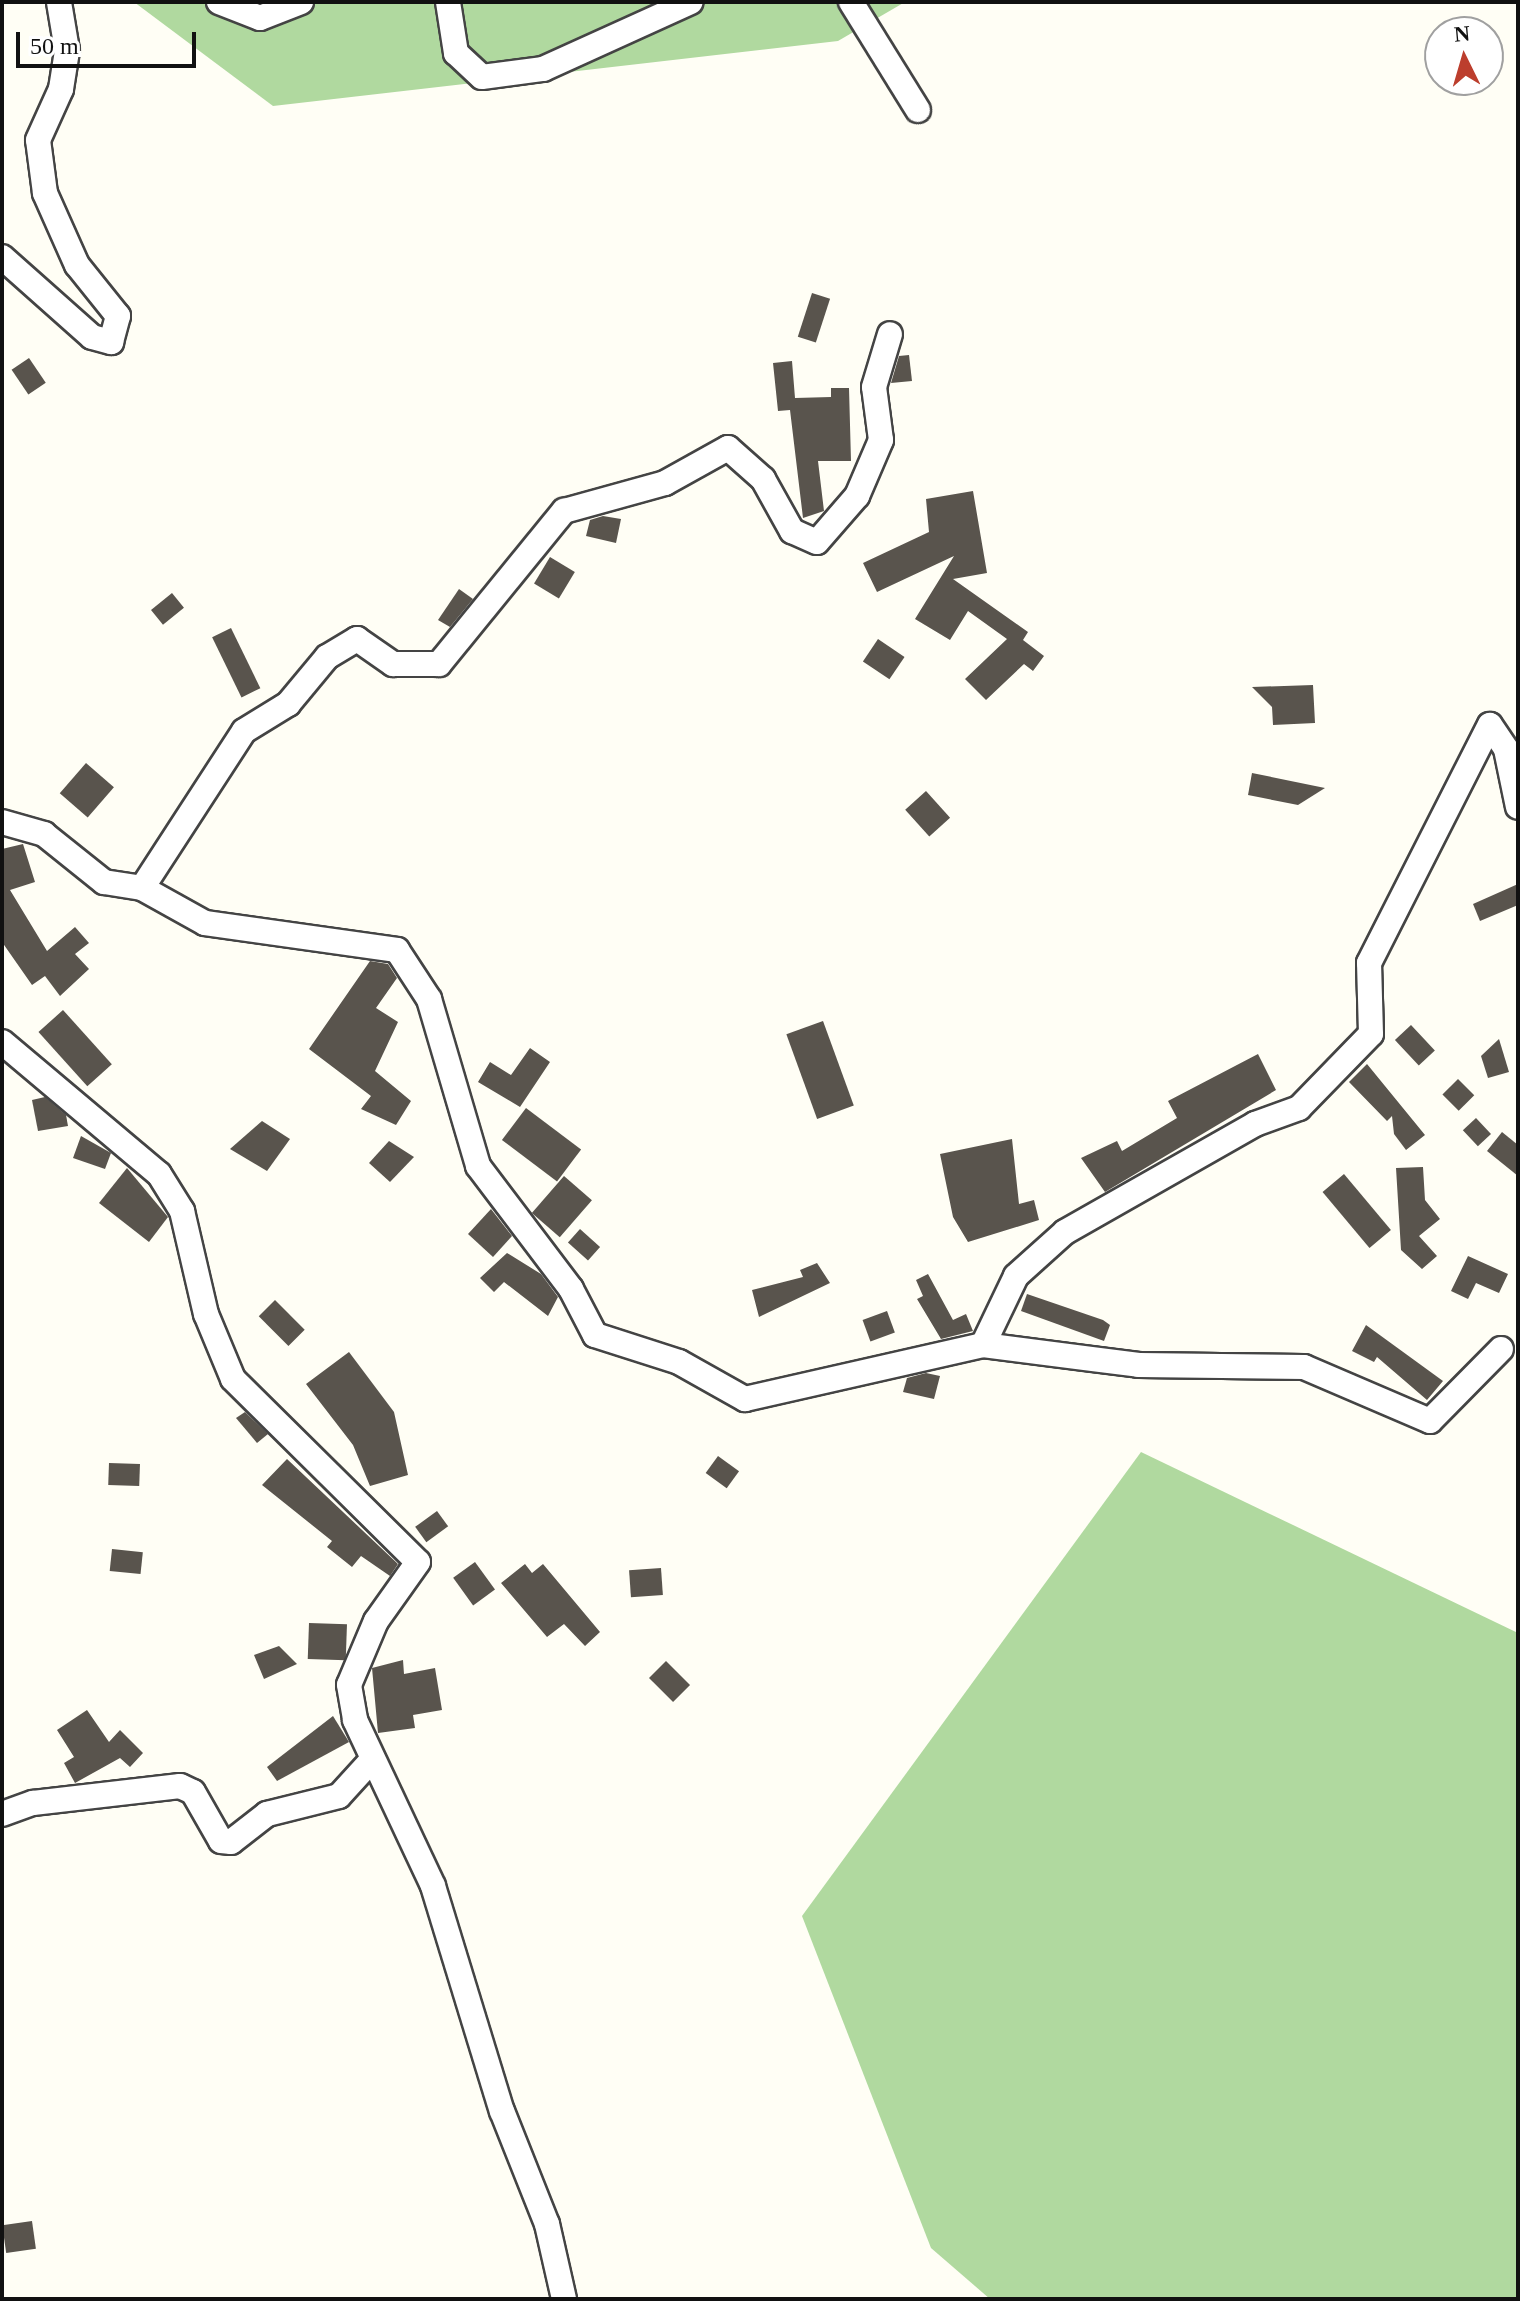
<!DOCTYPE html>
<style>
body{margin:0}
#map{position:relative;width:1520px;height:2301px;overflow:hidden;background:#fffef5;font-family:"Times New Roman",serif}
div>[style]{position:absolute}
.forest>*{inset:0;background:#b0d99f}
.building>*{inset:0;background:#59544d;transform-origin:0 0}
.roads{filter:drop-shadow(2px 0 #444) drop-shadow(-2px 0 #444) drop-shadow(0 2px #444) drop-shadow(0 -2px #444)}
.street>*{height:24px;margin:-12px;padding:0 12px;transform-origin:12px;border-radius:12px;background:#fff}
span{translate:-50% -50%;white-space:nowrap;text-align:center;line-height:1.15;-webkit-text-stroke:8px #fff;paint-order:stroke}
.frame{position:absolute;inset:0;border:4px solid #111;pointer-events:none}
.north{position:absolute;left:1424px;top:16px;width:80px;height:80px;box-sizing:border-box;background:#fff;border:2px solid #a0a0a0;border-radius:50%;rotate:355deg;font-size:22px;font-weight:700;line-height:32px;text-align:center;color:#111}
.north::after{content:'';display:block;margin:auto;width:28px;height:36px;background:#bc3e2d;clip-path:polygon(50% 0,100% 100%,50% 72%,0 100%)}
.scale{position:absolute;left:16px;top:32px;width:180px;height:36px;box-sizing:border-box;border:4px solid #111;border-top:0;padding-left:10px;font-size:24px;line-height:28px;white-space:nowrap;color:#111;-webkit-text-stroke:6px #fff;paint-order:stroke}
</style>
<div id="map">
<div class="forest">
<div style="clip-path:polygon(134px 2px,905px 2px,838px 41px,273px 106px)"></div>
<div style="clip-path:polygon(1141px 1452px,1518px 1633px,1518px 2299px,990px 2299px,931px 2248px,802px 1916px)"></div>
</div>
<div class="building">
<div style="left:812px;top:293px;width:19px;height:46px;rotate:18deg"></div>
<div style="clip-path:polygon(909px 355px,912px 381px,891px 383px,899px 356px)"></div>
<div style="left:29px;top:358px;width:30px;height:21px;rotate:56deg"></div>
<div style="clip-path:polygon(792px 361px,795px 398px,831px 397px,831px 388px,849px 388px,851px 461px,818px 461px,824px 511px,803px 518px,790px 410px,778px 411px,773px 363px)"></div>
<div style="clip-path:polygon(973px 491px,987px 573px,953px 579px,1028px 632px,1023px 640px,1044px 656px,1033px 671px,1024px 664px,986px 700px,965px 679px,1007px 639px,968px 611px,950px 640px,915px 619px,954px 556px,877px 592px,863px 563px,929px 532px,926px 499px)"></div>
<div style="clip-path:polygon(603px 516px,621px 519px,616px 543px,586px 536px,590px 520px)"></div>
<div style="left:550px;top:557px;width:29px;height:31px;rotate:31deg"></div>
<div style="clip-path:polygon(459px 589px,473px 599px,450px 627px,438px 620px)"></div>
<div style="left:172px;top:593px;width:19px;height:27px;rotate:51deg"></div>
<div style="left:231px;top:628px;width:67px;height:21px;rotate:64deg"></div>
<div style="left:878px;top:639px;width:32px;height:27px;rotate:34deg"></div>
<div style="clip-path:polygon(1313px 685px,1315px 723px,1273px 725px,1272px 707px,1252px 687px)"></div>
<div style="left:86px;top:763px;width:37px;height:40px;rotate:41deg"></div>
<div style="clip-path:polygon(1252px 773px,1325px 788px,1298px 805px,1248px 795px)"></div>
<div style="left:926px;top:791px;width:36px;height:28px;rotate:48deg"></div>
<div style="clip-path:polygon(23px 844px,35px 882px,10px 890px,47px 951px,75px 927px,89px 943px,75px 954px,89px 969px,60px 996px,45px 976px,32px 985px,2px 942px,2px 849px)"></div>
<div style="clip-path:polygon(1518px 884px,1518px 905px,1480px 921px,1473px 904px)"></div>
<div style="clip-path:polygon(370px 961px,388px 964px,397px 978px,376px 1008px,398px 1022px,375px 1071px,411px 1101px,396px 1125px,361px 1109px,371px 1096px,309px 1049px)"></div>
<div style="left:63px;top:1010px;width:73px;height:33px;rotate:48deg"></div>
<div style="left:823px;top:1021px;width:90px;height:39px;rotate:70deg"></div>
<div style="left:1411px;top:1025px;width:35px;height:22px;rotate:47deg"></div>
<div style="clip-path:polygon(1499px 1039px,1509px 1072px,1488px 1078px,1481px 1056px)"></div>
<div style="clip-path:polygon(530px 1048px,550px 1062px,520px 1107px,478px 1082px,490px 1062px,511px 1075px)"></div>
<div style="clip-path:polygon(1258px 1054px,1276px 1090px,1105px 1192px,1081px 1158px,1117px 1141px,1122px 1151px,1177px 1118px,1168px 1101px)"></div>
<div style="clip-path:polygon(1367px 1064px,1425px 1135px,1406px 1150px,1394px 1134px,1392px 1116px,1387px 1121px,1349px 1082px)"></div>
<div style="left:1458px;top:1079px;width:23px;height:22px;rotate:45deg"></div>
<div style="clip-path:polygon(45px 1097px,66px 1115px,68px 1126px,38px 1131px,32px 1100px)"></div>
<div style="left:526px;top:1108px;width:69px;height:40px;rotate:37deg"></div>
<div style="left:1476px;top:1118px;width:22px;height:18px;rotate:47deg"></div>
<div style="clip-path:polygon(262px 1121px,290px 1139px,267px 1171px,230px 1149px)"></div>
<div style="clip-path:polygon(1502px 1132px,1518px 1145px,1518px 1176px,1487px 1151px)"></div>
<div style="clip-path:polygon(81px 1136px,111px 1153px,105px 1169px,73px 1158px)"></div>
<div style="clip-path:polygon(1012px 1139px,1019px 1204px,1034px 1200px,1039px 1220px,968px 1242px,953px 1217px,940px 1154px)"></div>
<div style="clip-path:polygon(389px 1141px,414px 1157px,390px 1182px,369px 1163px)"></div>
<div style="clip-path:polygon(1423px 1167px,1425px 1200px,1440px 1219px,1419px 1236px,1437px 1256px,1422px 1269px,1401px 1250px,1396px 1168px)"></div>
<div style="clip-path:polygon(127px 1168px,168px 1217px,149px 1242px,99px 1203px)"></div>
<div style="left:1344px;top:1174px;width:73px;height:28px;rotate:50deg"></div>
<div style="left:564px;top:1176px;width:37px;height:49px;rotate:41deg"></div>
<div style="clip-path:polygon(491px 1209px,512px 1236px,493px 1257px,468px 1234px)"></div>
<div style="left:580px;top:1229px;width:27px;height:18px;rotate:42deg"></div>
<div style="clip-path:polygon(507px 1253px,541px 1274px,558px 1297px,548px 1316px,504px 1282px,494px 1292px,480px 1278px)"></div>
<div style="clip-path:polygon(1468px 1256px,1508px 1274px,1499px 1293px,1476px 1283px,1468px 1299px,1451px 1291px)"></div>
<div style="clip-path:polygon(817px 1263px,830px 1283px,759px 1317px,752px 1290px,803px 1277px,800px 1270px)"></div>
<div style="clip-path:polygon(928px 1274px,953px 1320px,966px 1314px,973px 1331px,941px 1339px,917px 1299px,923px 1296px,916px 1280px)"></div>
<div style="clip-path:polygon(1027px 1294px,1103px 1320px,1110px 1325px,1104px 1341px,1021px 1311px)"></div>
<div style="left:275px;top:1300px;width:42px;height:23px;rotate:45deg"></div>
<div style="left:887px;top:1311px;width:23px;height:26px;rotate:70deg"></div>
<div style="clip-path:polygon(1366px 1325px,1443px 1381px,1427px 1400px,1377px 1357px,1374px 1362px,1352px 1351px)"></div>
<div style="clip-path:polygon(349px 1352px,394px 1412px,408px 1475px,370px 1486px,353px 1445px,306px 1384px)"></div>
<div style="clip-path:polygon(926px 1373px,940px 1376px,934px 1399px,903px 1392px,907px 1378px)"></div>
<div style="clip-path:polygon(245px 1412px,268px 1434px,257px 1443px,236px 1418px)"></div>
<div style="left:718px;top:1456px;width:26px;height:21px;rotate:36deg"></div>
<div style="clip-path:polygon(287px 1459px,398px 1564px,390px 1576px,361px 1556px,352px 1567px,327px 1547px,332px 1541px,262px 1485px)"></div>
<div style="left:109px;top:1463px;width:31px;height:22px;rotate:2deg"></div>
<div style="left:437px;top:1511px;width:19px;height:27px;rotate:54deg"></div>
<div style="left:112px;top:1549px;width:31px;height:22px;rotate:6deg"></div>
<div style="left:475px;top:1562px;width:34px;height:27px;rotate:54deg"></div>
<div style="clip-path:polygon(525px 1564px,532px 1573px,543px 1564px,600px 1632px,585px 1646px,564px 1624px,547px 1637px,501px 1583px)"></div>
<div style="left:661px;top:1568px;width:27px;height:32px;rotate:86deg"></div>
<div style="left:309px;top:1623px;width:38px;height:36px;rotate:2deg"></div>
<div style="clip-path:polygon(279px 1646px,297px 1664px,264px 1679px,254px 1655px)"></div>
<div style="clip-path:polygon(403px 1660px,404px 1674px,435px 1668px,442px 1710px,413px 1715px,415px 1728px,378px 1733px,372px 1668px)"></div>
<div style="left:666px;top:1661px;width:34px;height:24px;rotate:45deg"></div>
<div style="clip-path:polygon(87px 1710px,109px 1742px,120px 1730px,143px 1753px,130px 1767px,120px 1758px,75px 1783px,64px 1763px,74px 1757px,57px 1730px)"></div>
<div style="clip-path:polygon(333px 1716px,349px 1742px,277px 1781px,267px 1767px)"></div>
<div style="left:32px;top:2221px;width:28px;height:30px;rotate:82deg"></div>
</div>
<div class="roads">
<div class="street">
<div style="left:219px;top:2px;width:44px;rotate:21.3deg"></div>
<div style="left:260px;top:18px;width:44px;rotate:-21.3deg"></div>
<div style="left:448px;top:2px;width:52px;rotate:81.1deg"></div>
<div style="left:456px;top:53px;width:35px;rotate:43deg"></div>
<div style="left:482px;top:77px;width:62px;rotate:-7.5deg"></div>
<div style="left:543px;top:69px;width:162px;rotate:-24.4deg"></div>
<div style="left:851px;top:2px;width:127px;rotate:58.2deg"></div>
<div style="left:2px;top:257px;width:120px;rotate:41.6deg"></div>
<div style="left:92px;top:337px;width:20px;rotate:15deg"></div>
<div style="left:111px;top:342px;width:27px;rotate:-75deg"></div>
<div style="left:118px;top:316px;width:65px;rotate:-128.8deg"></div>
<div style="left:77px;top:265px;width:79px;rotate:-114deg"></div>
<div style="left:45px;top:193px;width:53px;rotate:-97.5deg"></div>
<div style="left:38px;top:140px;width:56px;rotate:-65.7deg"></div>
<div style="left:61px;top:89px;width:39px;rotate:-81deg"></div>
<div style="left:67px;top:50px;width:49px;rotate:-99.5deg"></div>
<div style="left:2px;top:822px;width:44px;rotate:15.9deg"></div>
<div style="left:44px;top:834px;width:77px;rotate:38.7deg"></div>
<div style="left:104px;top:882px;width:38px;rotate:9deg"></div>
<div style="left:142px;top:888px;width:72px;rotate:29.1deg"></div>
<div style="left:205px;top:923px;width:194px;rotate:8deg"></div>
<div style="left:397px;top:950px;width:59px;rotate:56.9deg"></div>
<div style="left:429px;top:999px;width:174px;rotate:73.6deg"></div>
<div style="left:478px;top:1166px;width:154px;rotate:52.9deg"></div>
<div style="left:571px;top:1289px;width:52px;rotate:62.4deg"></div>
<div style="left:595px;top:1335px;width:88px;rotate:17.8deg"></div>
<div style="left:679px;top:1362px;width:76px;rotate:29.3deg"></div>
<div style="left:745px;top:1399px;width:244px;rotate:-12.8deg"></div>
<div style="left:983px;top:1345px;width:157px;rotate:7.3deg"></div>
<div style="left:1139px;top:1365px;width:165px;rotate:0.7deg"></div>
<div style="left:1304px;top:1367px;width:137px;rotate:23.2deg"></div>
<div style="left:1430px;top:1421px;width:101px;rotate:-45.4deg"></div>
<div style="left:142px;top:888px;width:187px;rotate:-57deg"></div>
<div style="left:244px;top:731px;width:52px;rotate:-31.5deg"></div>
<div style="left:288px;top:704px;width:61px;rotate:-50.3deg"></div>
<div style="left:327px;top:657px;width:35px;rotate:-31deg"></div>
<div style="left:357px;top:639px;width:44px;rotate:34.8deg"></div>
<div style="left:393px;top:664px;width:46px"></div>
<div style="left:439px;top:664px;width:198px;rotate:-50.8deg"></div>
<div style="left:564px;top:511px;width:105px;rotate:-15.5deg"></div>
<div style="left:665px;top:483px;width:72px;rotate:-29.1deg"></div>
<div style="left:728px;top:448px;width:47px;rotate:41.5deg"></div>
<div style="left:763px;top:479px;width:60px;rotate:60.9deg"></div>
<div style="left:792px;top:531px;width:27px;rotate:24deg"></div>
<div style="left:817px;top:542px;width:61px;rotate:-49deg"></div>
<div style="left:857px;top:496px;width:61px;rotate:-66.8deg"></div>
<div style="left:881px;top:440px;width:53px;rotate:-97.5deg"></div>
<div style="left:874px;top:387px;width:55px;rotate:-73.2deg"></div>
<div style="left:2px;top:1042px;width:205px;rotate:40.1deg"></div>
<div style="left:159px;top:1174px;width:44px;rotate:58.1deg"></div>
<div style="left:182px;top:1211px;width:106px;rotate:76.9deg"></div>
<div style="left:206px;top:1314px;width:70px;rotate:67.4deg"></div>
<div style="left:233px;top:1379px;width:260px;rotate:44.7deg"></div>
<div style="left:418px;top:1562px;width:72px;rotate:125.4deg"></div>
<div style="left:376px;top:1621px;width:69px;rotate:112.9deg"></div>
<div style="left:349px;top:1685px;width:36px;rotate:80deg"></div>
<div style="left:355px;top:1720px;width:183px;rotate:64.8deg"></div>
<div style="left:433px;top:1886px;width:235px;rotate:73deg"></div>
<div style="left:502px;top:2111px;width:122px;rotate:68.3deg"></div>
<div style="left:547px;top:2224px;width:77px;rotate:77.2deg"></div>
<div style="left:983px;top:1345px;width:76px;rotate:-64.4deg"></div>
<div style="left:1016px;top:1276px;width:66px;rotate:-41.9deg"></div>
<div style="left:1065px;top:1232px;width:219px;rotate:-29.6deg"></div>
<div style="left:1255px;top:1124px;width:47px;rotate:-20deg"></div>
<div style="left:1299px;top:1108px;width:103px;rotate:-45.8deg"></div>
<div style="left:1371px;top:1034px;width:71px;rotate:-91.6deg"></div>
<div style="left:1369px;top:963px;width:267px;rotate:-63.1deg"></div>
<div style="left:1490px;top:725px;width:29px;rotate:56deg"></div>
<div style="left:1506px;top:749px;width:59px;rotate:78.3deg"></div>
<div style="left:2px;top:1814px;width:33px;rotate:-20deg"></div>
<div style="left:33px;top:1803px;width:148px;rotate:-6.6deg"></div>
<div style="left:180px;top:1786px;width:14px;rotate:25deg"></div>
<div style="left:193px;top:1792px;width:56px;rotate:60.3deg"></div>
<div style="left:221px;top:1841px;width:10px;rotate:6deg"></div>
<div style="left:231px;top:1842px;width:46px;rotate:-37.9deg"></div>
<div style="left:267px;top:1814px;width:74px;rotate:-14deg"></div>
<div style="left:339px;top:1796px;width:45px;rotate:-47.7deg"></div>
</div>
</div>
<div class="frame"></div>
<div class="north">N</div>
<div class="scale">50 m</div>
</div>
